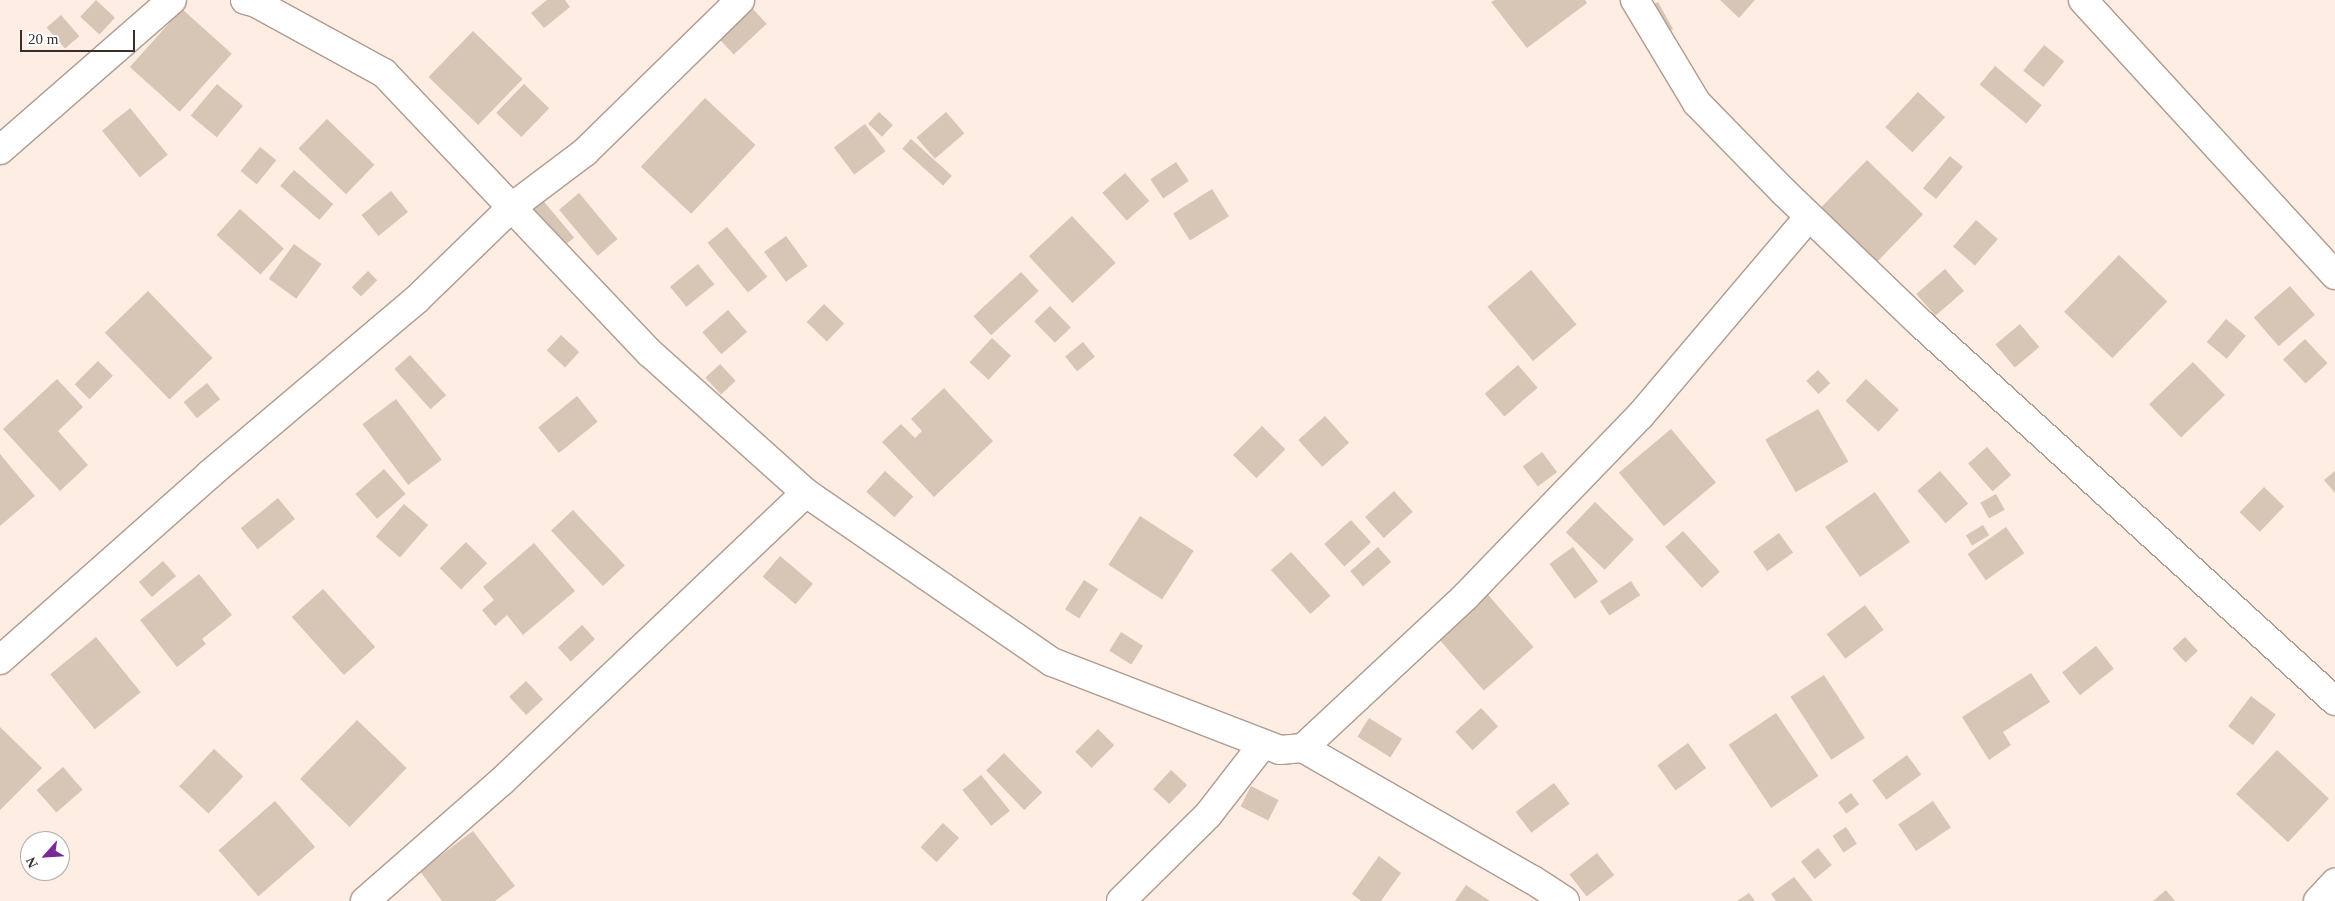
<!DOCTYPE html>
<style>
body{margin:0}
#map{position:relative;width:2335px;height:901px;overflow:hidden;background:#feede3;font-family:"Times New Roman",serif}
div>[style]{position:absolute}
.building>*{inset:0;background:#d7c5b6;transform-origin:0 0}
.roads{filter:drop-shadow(1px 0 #af9b90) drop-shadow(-1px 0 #af9b90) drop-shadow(0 1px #af9b90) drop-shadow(0 -1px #af9b90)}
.minor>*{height:28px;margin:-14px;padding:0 14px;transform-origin:14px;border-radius:14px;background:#fff}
span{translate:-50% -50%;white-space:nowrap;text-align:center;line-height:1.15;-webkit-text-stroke:5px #fff;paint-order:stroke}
.north{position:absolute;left:20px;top:831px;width:50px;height:50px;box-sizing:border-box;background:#fff;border:1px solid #afacaa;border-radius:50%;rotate:244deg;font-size:14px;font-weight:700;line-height:20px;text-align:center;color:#382f2b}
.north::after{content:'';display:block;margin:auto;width:18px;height:22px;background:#7b2796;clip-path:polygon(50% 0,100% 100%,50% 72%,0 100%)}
.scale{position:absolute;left:20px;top:30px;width:115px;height:22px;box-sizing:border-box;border:2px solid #382f2b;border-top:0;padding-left:6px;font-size:15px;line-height:18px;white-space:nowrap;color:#382f2b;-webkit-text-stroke:4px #fff;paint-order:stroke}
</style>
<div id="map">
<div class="building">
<div style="left:96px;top:0;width:26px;height:23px;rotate:43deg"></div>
<div style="clip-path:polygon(547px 0,565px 0,570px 7px,544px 28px,531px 13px)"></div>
<div style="clip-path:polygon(1495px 0,1585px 0,1587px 3px,1527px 48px,1491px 2px)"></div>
<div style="clip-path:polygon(1720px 0,1755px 0,1739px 18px)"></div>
<div style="left:1658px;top:2px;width:31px;height:32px;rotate:61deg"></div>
<div style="left:751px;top:7px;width:23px;height:45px;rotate:47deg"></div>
<div style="left:182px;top:9px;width:67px;height:78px;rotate:42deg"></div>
<div style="left:61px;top:15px;width:28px;height:19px;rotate:49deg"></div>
<div style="left:473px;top:31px;width:69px;height:64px;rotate:44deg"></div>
<div style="left:2044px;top:45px;width:26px;height:33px;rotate:39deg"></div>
<div style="left:1995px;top:66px;width:61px;height:24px;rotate:40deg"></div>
<div style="left:217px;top:84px;width:34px;height:41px;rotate:40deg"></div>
<div style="left:524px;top:84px;width:35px;height:40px;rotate:44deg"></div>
<div style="left:1918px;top:92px;width:37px;height:48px;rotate:43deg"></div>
<div style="left:705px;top:98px;width:69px;height:94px;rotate:43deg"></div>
<div style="left:130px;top:108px;width:60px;height:36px;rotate:51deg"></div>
<div style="left:879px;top:112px;width:19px;height:16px;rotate:43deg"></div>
<div style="left:946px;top:112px;width:28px;height:39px;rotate:49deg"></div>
<div style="left:327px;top:119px;width:66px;height:41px;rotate:44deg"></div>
<div style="left:865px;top:124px;width:34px;height:39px;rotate:53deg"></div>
<div style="left:911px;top:139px;width:55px;height:13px;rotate:42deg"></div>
<div style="left:260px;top:147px;width:21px;height:31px;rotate:39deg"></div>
<div style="left:1950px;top:156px;width:17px;height:42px;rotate:40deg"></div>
<div style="left:1867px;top:160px;width:78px;height:70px;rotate:44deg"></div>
<div style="left:1176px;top:162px;width:23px;height:31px;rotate:56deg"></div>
<div style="left:294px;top:170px;width:52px;height:21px;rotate:41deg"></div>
<div style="left:1125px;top:173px;width:37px;height:30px;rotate:49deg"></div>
<div style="left:1212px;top:189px;width:32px;height:46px;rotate:58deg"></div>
<div style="left:391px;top:191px;width:27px;height:38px;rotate:51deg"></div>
<div style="left:579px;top:193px;width:60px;height:26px;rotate:50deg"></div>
<div style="left:540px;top:197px;width:53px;height:21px;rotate:50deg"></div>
<div style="left:240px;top:209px;width:59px;height:35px;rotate:42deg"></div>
<div style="left:1072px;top:216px;width:64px;height:59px;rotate:47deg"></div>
<div style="left:1976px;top:220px;width:29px;height:35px;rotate:41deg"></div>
<div style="left:727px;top:227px;width:64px;height:25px;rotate:51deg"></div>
<div style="left:786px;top:236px;width:37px;height:27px;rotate:54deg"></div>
<div style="left:294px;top:244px;width:34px;height:43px;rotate:36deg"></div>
<div style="left:2119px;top:255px;width:67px;height:79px;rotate:44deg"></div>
<div style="left:698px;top:264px;width:26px;height:36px;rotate:51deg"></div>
<div style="left:1945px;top:269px;width:29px;height:38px;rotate:49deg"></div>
<div style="left:1531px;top:270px;width:71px;height:57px;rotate:50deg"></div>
<div style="left:368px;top:271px;width:13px;height:23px;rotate:45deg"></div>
<div style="left:1021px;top:272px;width:26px;height:65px;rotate:47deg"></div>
<div style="left:2290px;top:286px;width:38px;height:48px;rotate:49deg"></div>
<div style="left:148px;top:291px;width:93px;height:60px;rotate:46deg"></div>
<div style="left:824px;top:304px;width:28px;height:25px;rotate:44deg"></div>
<div style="left:1050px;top:306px;width:30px;height:22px;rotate:46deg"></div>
<div style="left:728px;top:310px;width:29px;height:34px;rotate:49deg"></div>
<div style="left:2226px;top:319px;width:26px;height:30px;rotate:40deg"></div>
<div style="left:2020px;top:324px;width:30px;height:32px;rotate:50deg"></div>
<div style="left:561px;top:335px;width:25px;height:21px;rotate:43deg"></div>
<div style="left:992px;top:338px;width:26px;height:33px;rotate:43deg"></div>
<div style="left:2305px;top:339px;width:33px;height:30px;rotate:47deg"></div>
<div style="left:1083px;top:342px;width:19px;height:23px;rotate:51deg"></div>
<div style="left:410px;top:355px;width:54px;height:21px;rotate:48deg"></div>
<div style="left:98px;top:361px;width:21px;height:33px;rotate:45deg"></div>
<div style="left:2193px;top:362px;width:46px;height:61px;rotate:46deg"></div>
<div style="left:720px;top:364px;width:23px;height:20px;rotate:47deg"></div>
<div style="left:1518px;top:365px;width:30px;height:44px;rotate:49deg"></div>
<div style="left:1818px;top:370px;width:18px;height:16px;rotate:47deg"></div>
<div style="clip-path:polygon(57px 379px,83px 407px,58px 431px,88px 465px,60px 491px,3px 429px)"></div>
<div style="left:1866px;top:379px;width:45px;height:30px;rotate:43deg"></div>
<div style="left:207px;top:383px;width:21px;height:30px;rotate:51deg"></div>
<div style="clip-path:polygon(944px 388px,993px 441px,934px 497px,882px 442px,901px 424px,915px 438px,922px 431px,911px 419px)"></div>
<div style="left:577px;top:396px;width:33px;height:50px;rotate:51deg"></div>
<div style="left:396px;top:399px;width:76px;height:42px;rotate:53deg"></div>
<div style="left:1818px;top:409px;width:61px;height:61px;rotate:60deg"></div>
<div style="left:1325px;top:416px;width:36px;height:36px;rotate:48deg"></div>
<div style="left:1262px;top:426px;width:33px;height:41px;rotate:45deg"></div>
<div style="left:1671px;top:429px;width:70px;height:68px;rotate:50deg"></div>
<div style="left:1987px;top:447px;width:37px;height:25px;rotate:49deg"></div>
<div style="left:1542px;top:452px;width:25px;height:24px;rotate:53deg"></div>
<div style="clip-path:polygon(0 454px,35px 496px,0 526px)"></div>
<div style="left:384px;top:469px;width:33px;height:38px;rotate:49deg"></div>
<div style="left:885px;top:471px;width:38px;height:28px;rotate:42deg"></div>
<div style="left:1940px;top:471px;width:43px;height:30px;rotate:49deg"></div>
<div style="clip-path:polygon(2335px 471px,2335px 493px,2324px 480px)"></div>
<div style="left:2264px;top:487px;width:28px;height:35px;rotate:44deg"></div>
<div style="left:1394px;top:491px;width:28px;height:39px;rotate:48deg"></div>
<div style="left:1875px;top:492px;width:61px;height:61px;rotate:55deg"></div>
<div style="left:1996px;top:494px;width:18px;height:18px;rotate:61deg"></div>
<div style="left:278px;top:498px;width:27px;height:48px;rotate:51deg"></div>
<div style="left:1595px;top:502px;width:54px;height:42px;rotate:44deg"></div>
<div style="left:404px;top:504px;width:32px;height:43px;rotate:41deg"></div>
<div style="left:573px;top:510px;width:76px;height:30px;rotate:47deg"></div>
<div style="left:1140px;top:516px;width:64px;height:58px;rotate:33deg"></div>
<div style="left:1351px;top:520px;width:30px;height:36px;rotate:48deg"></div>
<div style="left:1983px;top:525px;width:12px;height:20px;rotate:59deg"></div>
<div style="left:2006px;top:527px;width:32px;height:47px;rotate:55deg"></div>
<div style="left:1683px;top:531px;width:55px;height:24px;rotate:48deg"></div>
<div style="left:1779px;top:533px;width:24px;height:32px;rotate:54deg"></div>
<div style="left:466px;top:542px;width:30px;height:37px;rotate:45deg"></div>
<div style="clip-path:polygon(534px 543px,575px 591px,523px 635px,507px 615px,495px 626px,482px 610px,494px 600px,483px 587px)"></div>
<div style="left:1378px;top:547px;width:20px;height:37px;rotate:49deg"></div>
<div style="left:1573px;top:547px;width:43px;height:29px;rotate:54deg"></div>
<div style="left:1291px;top:552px;width:59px;height:27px;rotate:48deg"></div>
<div style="left:780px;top:556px;width:43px;height:27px;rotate:40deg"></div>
<div style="left:163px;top:561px;width:20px;height:32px;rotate:49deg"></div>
<div style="clip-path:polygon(199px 574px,232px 615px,202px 639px,206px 644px,177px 667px,140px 620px)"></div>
<div style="left:1084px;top:580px;width:17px;height:35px;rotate:33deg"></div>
<div style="left:1631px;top:581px;width:17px;height:37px;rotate:57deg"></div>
<div style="left:323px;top:589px;width:78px;height:42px;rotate:48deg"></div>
<div style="left:1483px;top:589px;width:77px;height:66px;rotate:49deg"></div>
<div style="left:1865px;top:605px;width:31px;height:48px;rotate:53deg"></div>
<div style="left:582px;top:625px;width:19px;height:33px;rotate:47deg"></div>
<div style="left:1121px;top:632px;width:26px;height:22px;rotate:32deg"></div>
<div style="left:96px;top:637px;width:71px;height:59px;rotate:51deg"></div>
<div style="left:2185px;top:637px;width:19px;height:17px;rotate:47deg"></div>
<div style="left:2096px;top:646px;width:29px;height:43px;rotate:52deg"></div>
<div style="clip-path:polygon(2031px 673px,2050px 702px,2003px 732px,2011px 745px,1989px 760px,1962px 717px)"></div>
<div style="left:1824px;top:675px;width:75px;height:40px;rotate:57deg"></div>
<div style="left:526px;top:681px;width:25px;height:23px;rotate:47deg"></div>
<div style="left:2251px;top:696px;width:31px;height:38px;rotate:37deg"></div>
<div style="left:1481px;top:708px;width:25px;height:35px;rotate:47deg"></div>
<div style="left:1776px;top:713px;width:76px;height:57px;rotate:56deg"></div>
<div style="left:1369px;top:718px;width:39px;height:22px;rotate:32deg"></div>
<div style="left:357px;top:720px;width:69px;height:82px;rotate:44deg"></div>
<div style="clip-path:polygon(0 727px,42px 768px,0 810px)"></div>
<div style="left:1098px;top:729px;width:23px;height:32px;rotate:45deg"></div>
<div style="left:1688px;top:743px;width:31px;height:38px;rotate:54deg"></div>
<div style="left:214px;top:749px;width:40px;height:51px;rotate:43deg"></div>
<div style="left:2277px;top:750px;width:71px;height:60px;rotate:43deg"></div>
<div style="left:1004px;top:753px;width:55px;height:25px;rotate:46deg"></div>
<div style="left:1907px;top:755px;width:24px;height:43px;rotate:54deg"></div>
<div style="left:63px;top:767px;width:30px;height:35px;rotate:49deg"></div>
<div style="left:1171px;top:770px;width:22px;height:26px;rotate:43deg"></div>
<div style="left:981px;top:775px;width:46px;height:24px;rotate:51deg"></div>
<div style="left:1554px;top:783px;width:26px;height:48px;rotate:53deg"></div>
<div style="left:1251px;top:786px;width:31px;height:23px;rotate:27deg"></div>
<div style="left:1851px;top:793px;width:14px;height:16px;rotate:54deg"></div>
<div style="left:275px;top:801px;width:61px;height:75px;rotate:49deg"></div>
<div style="left:1933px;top:801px;width:32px;height:42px;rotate:56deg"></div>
<div style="left:943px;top:823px;width:22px;height:33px;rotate:43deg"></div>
<div style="left:1846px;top:827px;width:20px;height:16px;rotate:57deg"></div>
<div style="clip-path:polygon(473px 831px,515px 886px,495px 901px,442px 901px,420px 871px)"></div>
<div style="left:1818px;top:848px;width:22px;height:22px;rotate:51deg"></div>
<div style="left:1597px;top:853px;width:28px;height:35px;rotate:52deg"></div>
<div style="clip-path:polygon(1379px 856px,1401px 873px,1381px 901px,1361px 901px,1352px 894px)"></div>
<div style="clip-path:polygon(1794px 877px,1813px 901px,1776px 901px,1771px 894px)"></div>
<div style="clip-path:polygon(1466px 885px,1490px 901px,1455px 901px)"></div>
<div style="clip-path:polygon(2166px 890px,2175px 901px,2153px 901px)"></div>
<div style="clip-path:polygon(1749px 893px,1755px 901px,1737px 901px)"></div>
</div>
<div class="roads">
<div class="minor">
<div style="left:245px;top:0;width:11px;rotate:15deg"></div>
<div style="left:256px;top:3px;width:146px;rotate:28.7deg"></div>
<div style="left:384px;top:73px;width:386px;rotate:46.5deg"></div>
<div style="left:650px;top:353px;width:210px;rotate:41.9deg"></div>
<div style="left:806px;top:493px;width:298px;rotate:34.5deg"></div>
<div style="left:1052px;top:662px;width:244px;rotate:21.1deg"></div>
<div style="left:1280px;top:750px;width:23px;rotate:-5deg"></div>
<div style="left:1303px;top:748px;width:265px;rotate:29.9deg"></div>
<div style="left:1533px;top:880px;width:38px;rotate:33deg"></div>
<div style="left:1635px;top:0;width:120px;rotate:59deg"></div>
<div style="left:1697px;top:103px;width:124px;rotate:45.7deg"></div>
<div style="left:1784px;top:192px;width:186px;rotate:43.9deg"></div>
<div style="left:1918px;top:321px;width:564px;rotate:42.34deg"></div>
<div style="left:2083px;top:0;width:373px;rotate:47.5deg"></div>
<div style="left:0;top:150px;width:228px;rotate:-41.1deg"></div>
<div style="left:0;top:660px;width:281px;rotate:-41.5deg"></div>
<div style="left:210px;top:474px;width:270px;rotate:-40.2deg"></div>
<div style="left:416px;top:300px;width:134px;rotate:-44.1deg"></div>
<div style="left:512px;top:207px;width:91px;rotate:-37deg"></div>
<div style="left:585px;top:152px;width:217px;rotate:-44.4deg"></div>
<div style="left:1303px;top:748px;width:223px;rotate:-43deg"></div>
<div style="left:1466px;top:596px;width:250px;rotate:-46deg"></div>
<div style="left:1640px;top:416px;width:261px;rotate:-49.7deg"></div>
<div style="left:365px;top:901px;width:181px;rotate:-41.2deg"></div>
<div style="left:501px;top:782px;width:420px;rotate:-43.5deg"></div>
<div style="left:1121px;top:901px;width:122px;rotate:-44.7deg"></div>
<div style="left:1208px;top:815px;width:90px;rotate:-52.2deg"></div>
<div style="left:2318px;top:901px;width:25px;rotate:-47deg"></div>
</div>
</div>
<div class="north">N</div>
<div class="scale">20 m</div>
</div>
